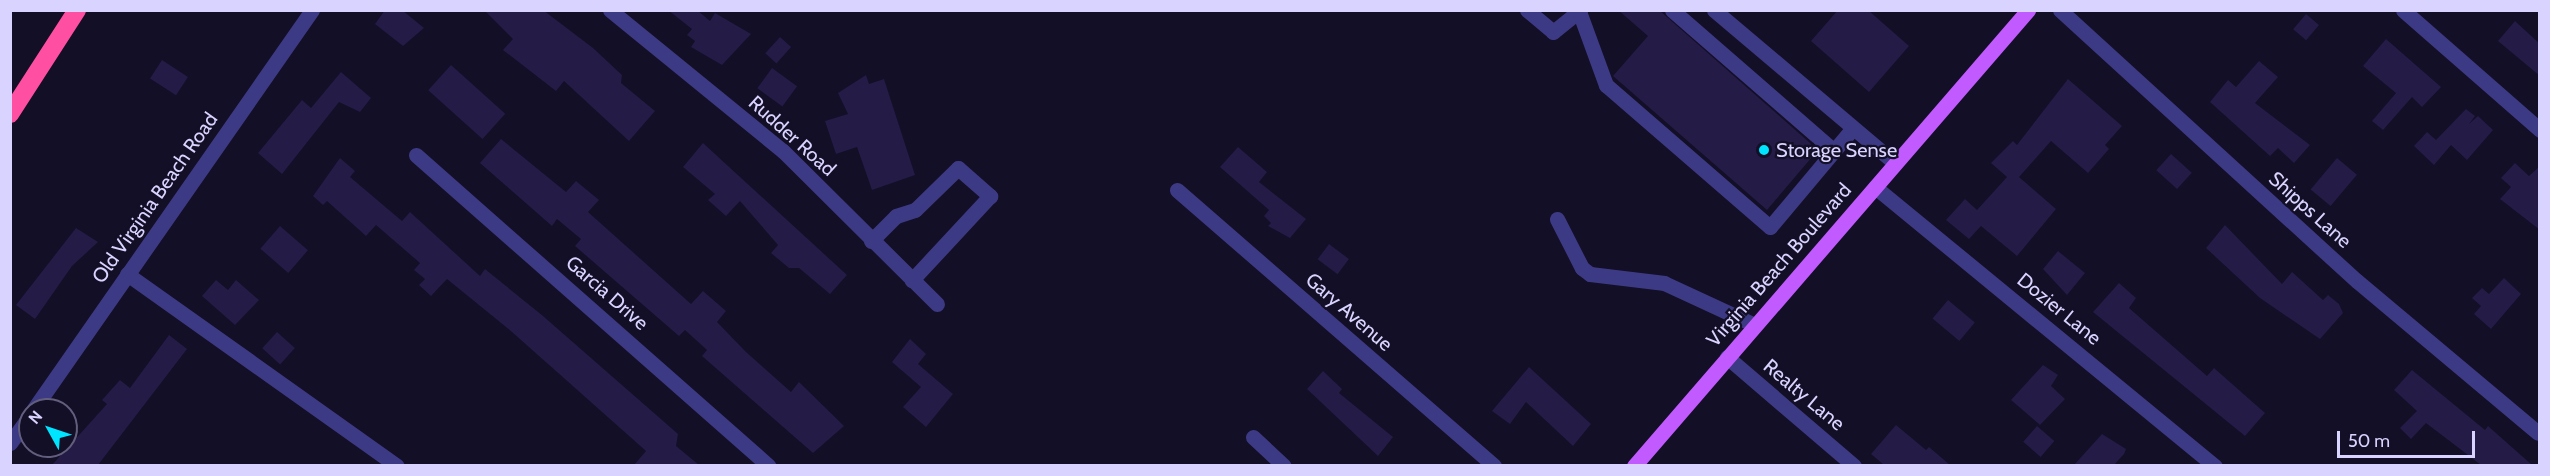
<!DOCTYPE html>
<style>
body{margin:0}
#map{position:relative;width:2550px;height:476px;overflow:hidden;background:#130f26;font-family:Cabin,sans-serif}
div>[style]{position:absolute}
.building>*{inset:0;background:#241b47;transform-origin:0 0}
.minor>*{height:15px;margin:-7.5px;padding:0 7.5px;transform-origin:7.5px;border-radius:7.5px;background:#3d3a85}
.major>*{height:15px;margin:-7.5px;padding:0 7.5px;transform-origin:7.5px;border-radius:7.5px;background:#c25bff}
.highway>*{height:18px;margin:-9px;padding:0 9px;transform-origin:9px;border-radius:9px;background:#ff4fa3}
.dots>*{width:16px;height:16px;translate:-50% -50%;box-sizing:border-box;border:3px solid #130f26;border-radius:50%}
span{translate:-50% -50%;white-space:nowrap;text-align:center;line-height:1.15;-webkit-text-stroke:4.5px #130f26;paint-order:stroke}
.street-label{font-size:20px;color:#d9d4ff}
.poi-label{font-size:20px;color:#d9d4ff}
.left{translate:0 -50%;text-align:left}
.frame{position:absolute;inset:0;border:12px solid #d9d4ff;pointer-events:none}
.north{position:absolute;left:18px;top:398px;width:60px;height:60px;box-sizing:border-box;background:#130f26;border:2px solid #625e7d;border-radius:50%;rotate:310deg;font-size:16px;font-weight:700;line-height:24px;text-align:center;color:#d9d4ff}
.north::after{content:'';display:block;margin:auto;width:21px;height:27px;background:#00e5ff;clip-path:polygon(50% 0,100% 100%,50% 72%,0 100%)}
.scale{position:absolute;left:2337px;top:431px;width:138px;height:27px;box-sizing:border-box;border:3px solid #d9d4ff;border-top:0;padding-left:8px;font-size:18px;line-height:21px;white-space:nowrap;color:#d9d4ff;-webkit-text-stroke:4px #130f26;paint-order:stroke}
</style>
<div id="map">
<div class="building">
<div style="clip-path:polygon(385px 10px,402px 10px,424px 28px,403px 46px,375px 24px)"></div>
<div style="clip-path:polygon(484px 10px,543px 10px,593px 48px,622px 75px,621px 83px,655px 111px,629px 141px,564px 81px,556px 91px,503px 50px,513px 39px)"></div>
<div style="clip-path:polygon(668px 10px,697px 10px,710px 21px,715px 13px,751px 34px,722px 65px,691px 47px,695px 41px,687px 35px,692px 29px)"></div>
<div style="clip-path:polygon(1618px 10px,1659px 10px,1818px 150px,1767px 210px,1613px 76px,1648px 36px)"></div>
<div style="clip-path:polygon(1838px 10px,1868px 10px,1909px 46px,1869px 92px,1811px 41px)"></div>
<div style="left:2306px;top:14px;width:17px;height:20px;rotate:40deg"></div>
<div style="clip-path:polygon(2515px 21px,2540px 44px,2540px 76px,2498px 41px)"></div>
<div style="left:780px;top:37px;width:15px;height:22px;rotate:42deg"></div>
<div style="clip-path:polygon(2386px 39px,2441px 87px,2422px 107px,2412px 97px,2383px 130px,2372px 121px,2396px 93px,2363px 66px)"></div>
<div style="left:162px;top:60px;width:31px;height:22px;rotate:33deg"></div>
<div style="clip-path:polygon(2259px 61px,2278px 77px,2255px 103px,2310px 145px,2294px 163px,2278px 148px,2270px 156px,2210px 102px,2228px 80px,2236px 87px)"></div>
<div style="left:451px;top:65px;width:73px;height:34px;rotate:42deg"></div>
<div style="left:772px;top:68px;width:31px;height:25px;rotate:36deg"></div>
<div style="clip-path:polygon(341px 72px,371px 98px,360px 112px,339px 102px,282px 174px,258px 153px,302px 100px,311px 108px)"></div>
<div style="clip-path:polygon(866px 75px,869px 84px,884px 79px,915px 175px,872px 190px,857px 147px,836px 154px,825px 121px,848px 114px,838px 93px)"></div>
<div style="clip-path:polygon(2068px 79px,2122px 126px,2105px 145px,2109px 149px,2088px 173px,2051px 141px,2019px 177px,2056px 209px,2017px 256px,1981px 226px,1969px 239px,1946px 220px,1965px 199px,1977px 210px,2007px 177px,1991px 163px,2013px 141px,2017px 145px)"></div>
<div style="clip-path:polygon(2466px 109px,2475px 116px,2469px 124px,2478px 116px,2493px 130px,2467px 160px,2451px 145px,2434px 165px,2414px 146px,2427px 132px,2436px 140px)"></div>
<div style="clip-path:polygon(501px 139px,566px 192px,576px 181px,599px 200px,588px 212px,691px 304px,703px 291px,726px 311px,717px 322px,746px 352px,791px 392px,799px 382px,844px 426px,813px 453px,702px 356px,707px 350px,685px 330px,679px 336px,575px 246px,581px 239px,557px 219px,552px 226px,480px 163px)"></div>
<div style="clip-path:polygon(703px 143px,847px 275px,830px 294px,799px 268px,789px 268px,771px 253px,778px 245px,740px 201px,726px 216px,708px 200px,715px 194px,683px 167px)"></div>
<div style="clip-path:polygon(1238px 147px,1267px 172px,1259px 182px,1306px 219px,1290px 238px,1268px 226px,1271px 223px,1264px 216px,1269px 210px,1220px 167px)"></div>
<div style="left:2171px;top:154px;width:28px;height:22px;rotate:42deg"></div>
<div style="clip-path:polygon(340px 158px,355px 171px,350px 177px,402px 221px,410px 212px,480px 276px,485px 269px,543px 316px,678px 434px,676px 446px,699px 465px,634px 465px,646px 451px,512px 332px,447px 279px,431px 296px,419px 285px,425px 279px,414px 270px,420px 263px,376px 225px,366px 236px,327px 201px,323px 205px,313px 196px)"></div>
<div style="left:2337px;top:158px;width:26px;height:41px;rotate:40deg"></div>
<div style="clip-path:polygon(2515px 163px,2529px 176px,2540px 166px,2540px 230px,2500px 199px,2511px 187px,2501px 178px)"></div>
<div style="clip-path:polygon(2225px 225px,2282px 284px,2292px 272px,2323px 300px,2328px 295px,2339px 304px,2343px 313px,2320px 339px,2260px 298px,2206px 248px)"></div>
<div style="left:280px;top:226px;width:37px;height:30px;rotate:41deg"></div>
<div style="clip-path:polygon(76px 228px,98px 242px,72px 266px,35px 319px,16px 305px)"></div>
<div style="left:1329px;top:244px;width:25px;height:19px;rotate:37deg"></div>
<div style="clip-path:polygon(2058px 251px,2085px 273px,2067px 295px,2043px 269px)"></div>
<div style="clip-path:polygon(2504px 278px,2521px 294px,2491px 329px,2474px 314px,2481px 306px,2472px 298px,2482px 288px,2489px 294px)"></div>
<div style="clip-path:polygon(216px 280px,228px 290px,236px 280px,259px 300px,235px 325px,202px 296px)"></div>
<div style="clip-path:polygon(2119px 283px,2136px 298px,2129px 308px,2207px 376px,2214px 368px,2265px 413px,2245px 436px,2093px 312px)"></div>
<div style="left:1948px;top:300px;width:35px;height:24px;rotate:40deg"></div>
<div style="left:277px;top:332px;width:24px;height:22px;rotate:42deg"></div>
<div style="clip-path:polygon(169px 335px,187px 349px,98px 465px,52px 465px,107px 404px,102px 400px,120px 380px,130px 388px)"></div>
<div style="clip-path:polygon(910px 339px,926px 354px,918px 364px,953px 394px,926px 427px,903px 407px,921px 387px,892px 362px)"></div>
<div style="clip-path:polygon(2043px 365px,2058px 375px,2051px 386px,2065px 399px,2040px 425px,2011px 400px)"></div>
<div style="clip-path:polygon(1529px 367px,1591px 424px,1573px 446px,1526px 402px,1510px 424px,1492px 411px)"></div>
<div style="clip-path:polygon(2412px 370px,2485px 430px,2488px 426px,2532px 465px,2481px 465px,2426px 423px,2411px 439px,2400px 428px,2417px 411px,2394px 390px)"></div>
<div style="clip-path:polygon(1323px 371px,1342px 389px,1339px 393px,1393px 437px,1378px 456px,1307px 389px)"></div>
<div style="clip-path:polygon(1896px 425px,1926px 450px,1929px 447px,1950px 465px,1884px 465px,1871px 454px)"></div>
<div style="left:2037px;top:426px;width:23px;height:21px;rotate:41deg"></div>
<div style="clip-path:polygon(2102px 434px,2126px 449px,2124px 454px,2114px 465px,2074px 465px)"></div>
</div>
<div class="minor">
<div style="left:610px;top:10px;width:223px;rotate:39.2deg"></div>
<div style="left:783px;top:151px;width:217px;rotate:44.8deg"></div>
<div style="left:1527px;top:10px;width:34px;rotate:40deg"></div>
<div style="left:1553px;top:32px;width:35px;rotate:-39deg"></div>
<div style="left:1672px;top:10px;width:215px;rotate:41deg"></div>
<div style="left:1714px;top:10px;width:237px;rotate:40.2deg"></div>
<div style="left:2060px;top:10px;width:402px;rotate:42.4deg"></div>
<div style="left:2357px;top:281px;width:236px;rotate:40deg"></div>
<div style="left:2403px;top:10px;width:182px;rotate:41.2deg"></div>
<div style="left:1580px;top:14px;width:76px;rotate:69.9deg"></div>
<div style="left:1606px;top:85px;width:217px;rotate:40.9deg"></div>
<div style="left:1770px;top:227px;width:129px;rotate:-50deg"></div>
<div style="left:416px;top:155px;width:470px;rotate:41.4deg"></div>
<div style="left:1875px;top:187px;width:440px;rotate:39.4deg"></div>
<div style="left:1177px;top:190px;width:420px;rotate:41deg"></div>
<div style="left:1557px;top:219px;width:55px;rotate:63deg"></div>
<div style="left:1582px;top:268px;width:10px;rotate:37deg"></div>
<div style="left:1590px;top:274px;width:75px;rotate:6.9deg"></div>
<div style="left:1664px;top:283px;width:100px;rotate:24.8deg"></div>
<div style="left:871px;top:241px;width:35px;rotate:-45deg"></div>
<div style="left:896px;top:216px;width:20px;rotate:-18deg"></div>
<div style="left:915px;top:210px;width:60px;rotate:-44.3deg"></div>
<div style="left:958px;top:168px;width:43px;rotate:41.2deg"></div>
<div style="left:990px;top:196px;width:115px;rotate:132.9deg"></div>
<div style="left:127px;top:274px;width:331px;rotate:35.4deg"></div>
<div style="left:1727px;top:357px;width:167px;rotate:40.6deg"></div>
<div style="left:33px;top:410px;width:488px;rotate:-55.1deg"></div>
<div style="left:1253px;top:437px;width:42px;rotate:43.1deg"></div>
<div style="left:10px;top:443px;width:34px;rotate:-54deg"></div>
</div>
<div class="major">
<div style="left:1634px;top:466px;width:603px;rotate:-49.17deg"></div>
</div>
<div class="highway">
<div style="left:10px;top:114px;width:124px;rotate:-57.2deg"></div>
</div>
<div class="dots">
<div style="left:1764px;top:150px;background:#00e5ff"></div>
</div>
<div class="street-label">
<span style="left:792px;top:136px;rotate:42deg">Rudder Road</span>
<span style="left:155px;top:198px;rotate:-55deg">Old Virginia Beach Road</span>
<span style="left:2310px;top:210px;rotate:42deg">Shipps Lane</span>
<span style="left:1779px;top:265px;rotate:-49deg">Virginia Beach Boulevard</span>
<span style="left:607px;top:293px;rotate:41deg">Garcia Drive</span>
<span style="left:2059px;top:309px;rotate:39deg">Dozier Lane</span>
<span style="left:1349px;top:312px;rotate:41deg">Gary Avenue</span>
<span style="left:1804px;top:395px;rotate:40deg">Realty Lane</span>
</div>
<div class="poi-label">
<span class="left" style="left:1776px;top:150px">Storage Sense</span>
</div>
<div class="frame"></div>
<div class="north">N</div>
<div class="scale">50 m</div>
</div>
